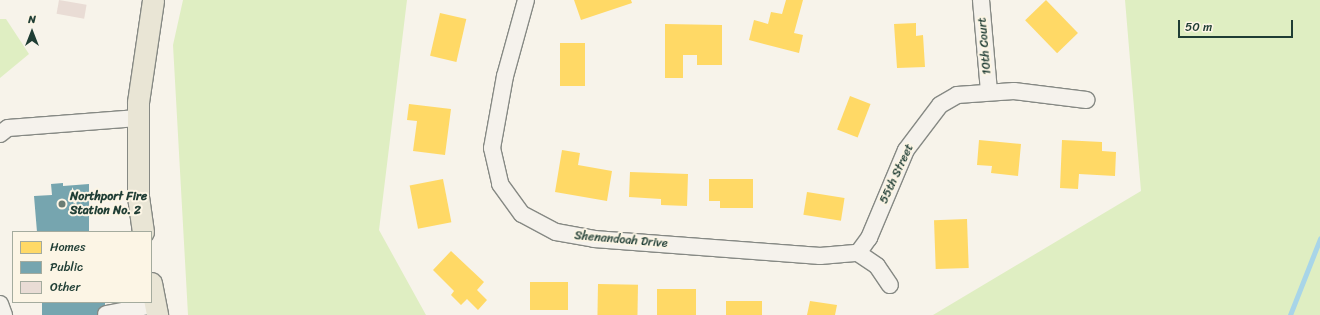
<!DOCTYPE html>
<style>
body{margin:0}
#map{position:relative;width:1320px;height:315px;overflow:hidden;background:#f7f3ea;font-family:Sriracha,sans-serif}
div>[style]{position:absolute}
.green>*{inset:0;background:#dfeec2}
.homes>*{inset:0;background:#ffd966;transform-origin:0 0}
.public>*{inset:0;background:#76a5af;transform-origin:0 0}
.stream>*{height:4.5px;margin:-2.25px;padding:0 2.25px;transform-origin:2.25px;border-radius:2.25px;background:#a8d5e8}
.building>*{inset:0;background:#e9dcd5;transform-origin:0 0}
.roads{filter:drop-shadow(1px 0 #868984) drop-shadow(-1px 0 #868984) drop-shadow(0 1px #868984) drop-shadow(0 -1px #868984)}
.minor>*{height:16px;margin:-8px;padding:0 8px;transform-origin:8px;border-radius:8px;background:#f5f2ec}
.major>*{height:21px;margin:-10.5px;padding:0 10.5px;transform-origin:10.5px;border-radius:10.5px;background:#e9e5d5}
.dots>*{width:11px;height:11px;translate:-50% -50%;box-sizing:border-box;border:2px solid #fcf5e5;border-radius:50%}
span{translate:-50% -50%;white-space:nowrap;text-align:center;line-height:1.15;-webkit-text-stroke:4px #fcf5e5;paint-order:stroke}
.street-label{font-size:12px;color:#1f3d34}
.poi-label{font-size:12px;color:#1f3d34;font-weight:700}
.left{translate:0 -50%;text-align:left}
.legend{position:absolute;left:12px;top:231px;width:140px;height:72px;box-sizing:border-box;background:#fcf5e5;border:1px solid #a4ab9e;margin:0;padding:5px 7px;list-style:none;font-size:12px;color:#1f3d34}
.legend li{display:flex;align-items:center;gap:8px;height:20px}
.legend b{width:20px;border:1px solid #a4ab9e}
.north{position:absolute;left:12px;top:12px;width:40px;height:40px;-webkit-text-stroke:3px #fcf5e5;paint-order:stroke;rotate:0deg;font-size:11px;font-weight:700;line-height:16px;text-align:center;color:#1f3d34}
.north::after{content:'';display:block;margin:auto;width:14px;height:18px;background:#1f3d34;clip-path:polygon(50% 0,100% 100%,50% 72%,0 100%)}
.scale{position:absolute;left:1178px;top:20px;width:115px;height:18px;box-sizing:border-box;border:2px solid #1f3d34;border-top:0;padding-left:5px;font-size:12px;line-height:14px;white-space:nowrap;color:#1f3d34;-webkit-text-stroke:3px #fcf5e5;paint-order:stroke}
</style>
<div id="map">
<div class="green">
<div style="clip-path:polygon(183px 0,407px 0,379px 230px,426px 315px,188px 315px,173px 45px)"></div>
<div style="clip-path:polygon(1125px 0,1320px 0,1320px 315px,933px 315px,1141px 191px)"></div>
<div style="clip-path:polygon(0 19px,6px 19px,29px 54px,0 78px)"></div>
</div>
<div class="homes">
<div style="clip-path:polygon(574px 0,631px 0,632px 3px,581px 20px)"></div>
<div style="clip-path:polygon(786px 0,803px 0,794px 33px,803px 35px,799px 53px,749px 40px,754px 20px,768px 24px,771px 12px,782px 14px)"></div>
<div style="left:1046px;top:0;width:46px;height:29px;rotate:46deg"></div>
<div style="left:440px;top:13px;width:27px;height:44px;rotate:13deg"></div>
<div style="clip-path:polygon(916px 23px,916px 36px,923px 35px,925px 67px,897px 68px,894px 24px)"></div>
<div style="clip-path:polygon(665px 24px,722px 25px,722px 65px,697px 65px,697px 55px,683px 55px,683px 78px,665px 78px)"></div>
<div style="left:560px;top:43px;width:25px;height:43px"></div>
<div style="left:850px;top:96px;width:22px;height:36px;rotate:21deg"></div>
<div style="clip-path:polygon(409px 104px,451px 109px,445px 155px,413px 151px,417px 121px,407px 120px)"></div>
<div style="clip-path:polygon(979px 140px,1021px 144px,1018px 176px,991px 173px,992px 166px,977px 165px)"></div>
<div style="clip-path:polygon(1062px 140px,1102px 142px,1102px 151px,1116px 152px,1115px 176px,1079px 174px,1078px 189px,1060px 188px)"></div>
<div style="clip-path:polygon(562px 150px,580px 153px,578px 165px,612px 171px,607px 201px,555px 192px)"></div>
<div style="clip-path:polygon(630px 172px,688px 174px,687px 206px,661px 205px,661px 199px,629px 197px)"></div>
<div style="left:443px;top:179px;width:44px;height:34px;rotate:79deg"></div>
<div style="clip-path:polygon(709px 179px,753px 179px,753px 208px,720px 208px,720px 201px,709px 201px)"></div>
<div style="left:807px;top:192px;width:38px;height:23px;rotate:9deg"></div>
<div style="left:967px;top:219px;width:49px;height:33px;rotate:88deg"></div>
<div style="clip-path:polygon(451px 251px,484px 282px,477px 290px,487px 300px,478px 310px,467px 299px,461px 305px,451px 295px,454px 291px,433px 270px)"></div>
<div style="left:530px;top:282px;width:38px;height:28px"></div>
<div style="left:598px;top:284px;width:40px;height:31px;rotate:1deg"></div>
<div style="left:657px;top:289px;width:39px;height:26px"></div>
<div style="left:726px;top:301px;width:36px;height:14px"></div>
<div style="clip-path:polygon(810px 301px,837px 305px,835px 315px,807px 315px)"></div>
</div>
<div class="public">
<div style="clip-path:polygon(63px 183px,63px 186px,89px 184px,89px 232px,37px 232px,34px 196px,52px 195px,51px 184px)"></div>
<div style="left:42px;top:302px;width:63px;height:13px"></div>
</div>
<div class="stream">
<div style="left:1290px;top:315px;width:82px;rotate:-68.5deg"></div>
</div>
<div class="building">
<div style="left:59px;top:0;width:28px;height:14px;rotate:10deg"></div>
</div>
<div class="roads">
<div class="minor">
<div style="left:526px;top:0;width:79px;rotate:105.4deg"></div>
<div style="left:505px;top:76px;width:73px;rotate:100.2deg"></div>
<div style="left:492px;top:148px;width:37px;rotate:77deg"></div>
<div style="left:500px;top:184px;width:37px;rotate:54deg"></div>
<div style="left:522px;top:214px;width:38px;rotate:28deg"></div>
<div style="left:556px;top:232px;width:39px;rotate:10deg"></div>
<div style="left:594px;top:239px;width:227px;rotate:4.3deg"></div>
<div style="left:820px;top:256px;width:38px;rotate:-5deg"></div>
<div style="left:858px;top:253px;width:23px;rotate:34deg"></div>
<div style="left:877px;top:266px;width:23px;rotate:56deg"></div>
<div style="left:981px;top:0;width:92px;rotate:85deg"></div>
<div style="left:0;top:134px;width:10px;rotate:-37deg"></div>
<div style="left:8px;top:128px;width:130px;rotate:-4.4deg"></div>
<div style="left:858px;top:253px;width:19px;rotate:-54deg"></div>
<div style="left:869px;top:238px;width:95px;rotate:-67.2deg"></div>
<div style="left:906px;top:150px;width:56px;rotate:-52.9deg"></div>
<div style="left:940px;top:105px;width:20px;rotate:-30deg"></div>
<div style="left:957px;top:95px;width:57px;rotate:-4deg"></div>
<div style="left:1014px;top:91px;width:73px;rotate:7.1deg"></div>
<div style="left:0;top:304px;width:12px;rotate:70deg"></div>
<div style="left:106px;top:314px;width:49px;rotate:-10.6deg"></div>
</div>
<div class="major">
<div style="left:143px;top:232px;width:36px;rotate:-98deg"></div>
<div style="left:138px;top:196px;width:94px;rotate:-90deg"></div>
<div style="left:138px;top:102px;width:103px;rotate:-81.6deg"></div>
<div style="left:151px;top:283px;width:33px;rotate:79deg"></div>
</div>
</div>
<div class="dots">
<div style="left:62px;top:204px;background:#6b7d74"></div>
</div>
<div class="street-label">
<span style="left:985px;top:46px;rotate:-95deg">10th Court</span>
<span style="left:897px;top:174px;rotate:-65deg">55th Street</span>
<span style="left:621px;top:240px;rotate:5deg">Shenandoah Drive</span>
</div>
<div class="poi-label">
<span class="left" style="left:70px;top:204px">Northport Fire<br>Station No. 2</span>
</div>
<ul class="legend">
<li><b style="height:11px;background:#ffd966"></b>Homes</li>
<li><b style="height:11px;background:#76a5af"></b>Public</li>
<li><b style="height:11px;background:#e9dcd5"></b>Other</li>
</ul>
<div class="north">N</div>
<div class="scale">50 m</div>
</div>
